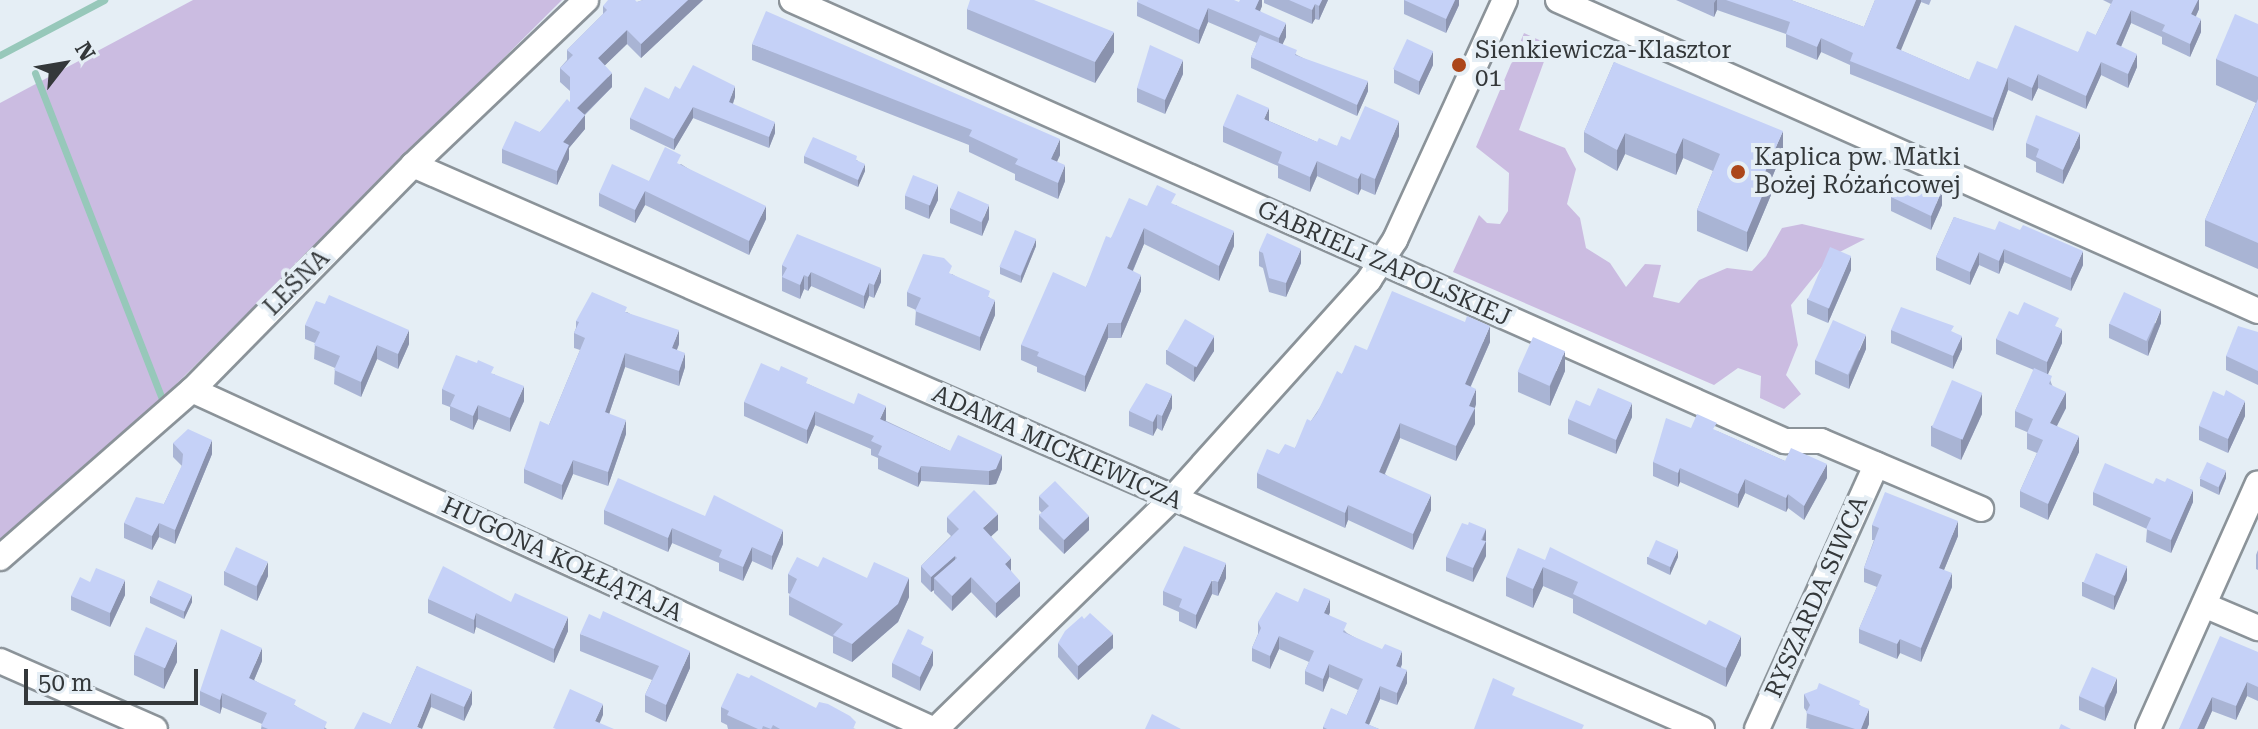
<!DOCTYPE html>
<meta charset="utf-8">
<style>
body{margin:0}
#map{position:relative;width:2258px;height:729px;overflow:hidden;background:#e5eef5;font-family:"Roboto Serif",serif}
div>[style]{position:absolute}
.green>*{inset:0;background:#cbbce1}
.stream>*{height:7px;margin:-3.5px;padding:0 3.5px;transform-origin:3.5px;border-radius:3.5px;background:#97c8ba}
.roads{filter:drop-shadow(2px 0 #8b9399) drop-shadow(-2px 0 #8b9399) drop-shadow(0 2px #8b9399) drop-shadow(0 -2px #8b9399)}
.minor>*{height:24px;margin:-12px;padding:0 12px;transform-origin:12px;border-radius:12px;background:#fff}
.wall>*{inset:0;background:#a9b4d4}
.shaded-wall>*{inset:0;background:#8a92ad}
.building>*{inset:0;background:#c5d1f7;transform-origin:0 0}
.dots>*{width:22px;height:22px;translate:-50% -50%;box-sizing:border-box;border:4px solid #e5eef5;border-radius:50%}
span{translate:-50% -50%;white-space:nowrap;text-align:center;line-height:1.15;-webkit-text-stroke:8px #e5eef5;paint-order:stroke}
.poi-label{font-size:24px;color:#34383a}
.left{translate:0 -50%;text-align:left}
.street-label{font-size:24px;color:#34383a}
.north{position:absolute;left:24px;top:24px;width:80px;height:80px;-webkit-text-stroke:6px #e5eef5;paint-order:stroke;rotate:59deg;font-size:22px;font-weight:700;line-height:32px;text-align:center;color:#34383a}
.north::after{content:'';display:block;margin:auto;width:28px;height:36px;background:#34383a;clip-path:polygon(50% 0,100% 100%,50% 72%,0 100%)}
.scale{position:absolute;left:24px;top:669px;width:174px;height:36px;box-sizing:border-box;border:4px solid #34383a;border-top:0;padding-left:10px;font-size:24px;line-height:28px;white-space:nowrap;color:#34383a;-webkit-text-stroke:6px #e5eef5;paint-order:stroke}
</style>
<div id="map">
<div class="green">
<div style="clip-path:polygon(193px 0,562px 0,77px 483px,0 545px,0 103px)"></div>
<div style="clip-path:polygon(1524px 33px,1550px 45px,1519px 130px,1565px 148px,1576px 169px,1567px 204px,1580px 218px,1586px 248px,1610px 263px,1626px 287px,1645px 264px,1661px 265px,1653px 297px,1679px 303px,1699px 280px,1727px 268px,1752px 271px,1766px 256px,1782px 228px,1802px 224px,1865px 239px,1830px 257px,1791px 305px,1798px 345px,1786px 375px,1801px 394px,1784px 409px,1760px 398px,1761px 376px,1738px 368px,1714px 385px,1453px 272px,1479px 215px,1487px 223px,1500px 224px,1508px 211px,1509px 173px,1476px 147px)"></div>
</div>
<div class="stream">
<div style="left:0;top:55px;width:118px;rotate:-27.9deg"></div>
<div style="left:35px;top:73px;width:349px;rotate:68.7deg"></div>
</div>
<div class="roads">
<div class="minor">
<div style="left:792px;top:0;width:1087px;rotate:23.95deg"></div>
<div style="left:1785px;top:441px;width:36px"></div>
<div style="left:1821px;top:441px;width:174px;rotate:23deg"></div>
<div style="left:1558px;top:0;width:766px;rotate:23.95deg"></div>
<div style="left:413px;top:165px;width:1407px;rotate:23.63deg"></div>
<div style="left:192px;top:390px;width:814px;rotate:24.61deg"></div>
<div style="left:0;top:558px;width:255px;rotate:-41.2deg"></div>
<div style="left:192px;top:390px;width:315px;rotate:-45.5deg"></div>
<div style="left:413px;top:165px;width:239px;rotate:-43.6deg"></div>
<div style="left:2204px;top:605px;width:59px;rotate:23.1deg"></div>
<div style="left:0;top:661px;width:169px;rotate:23.7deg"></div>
<div style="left:936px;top:729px;width:330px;rotate:-44.3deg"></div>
<div style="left:1172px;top:499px;width:295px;rotate:-48deg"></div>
<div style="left:1369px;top:280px;width:48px;rotate:-57deg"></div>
<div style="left:1395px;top:240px;width:264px;rotate:-65.4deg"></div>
<div style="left:1757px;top:729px;width:290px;rotate:-65.7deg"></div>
<div style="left:2148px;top:729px;width:269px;rotate:-65.9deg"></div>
</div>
</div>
<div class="wall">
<div style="clip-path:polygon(643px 0,703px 0,641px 58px,627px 44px,604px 66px,612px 87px,585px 115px,585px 129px,569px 148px,569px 159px,557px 185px,502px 163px,502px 149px,540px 132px,570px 102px,570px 91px,560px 82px,560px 68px,567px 60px,567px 50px,603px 14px,603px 6px,637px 2px)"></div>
<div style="clip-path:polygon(1262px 0,1262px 6px,1260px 11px,1286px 37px,1282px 44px,1297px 55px,1368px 91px,1357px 116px,1251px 68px,1251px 57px,1257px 43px,1208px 22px,1199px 44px,1137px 16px,1137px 2px,1239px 2px)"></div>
<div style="clip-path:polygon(1264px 0,1328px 0,1319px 20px,1315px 19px,1312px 24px,1264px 3px)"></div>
<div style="clip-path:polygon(1404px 0,1459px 0,1459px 5px,1446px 33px,1404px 14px)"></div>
<div style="clip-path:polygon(1676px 0,1791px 0,1864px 27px,1875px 0,1931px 0,1929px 5px,1921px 2px,1900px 50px,1969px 80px,1997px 69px,2078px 52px,2096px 35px,2111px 4px,2103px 0,2199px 0,2199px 9px,2196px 16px,2201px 32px,2190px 57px,2162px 44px,2162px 37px,2131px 23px,2121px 47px,2137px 67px,2128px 88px,2101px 75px,2086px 109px,2038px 88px,2032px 101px,2008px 90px,1993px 131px,1850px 74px,1850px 65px,1821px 52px,1817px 60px,1786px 47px,1786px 34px,1717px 10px,1714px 17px)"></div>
<div style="clip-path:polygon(967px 9px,1114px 52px,1095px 83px,967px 29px)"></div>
<div style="clip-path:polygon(2258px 24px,2258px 269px,2205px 246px,2205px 220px,2256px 103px,2216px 85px,2216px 59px)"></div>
<div style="clip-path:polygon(752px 44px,1060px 155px,1057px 161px,1065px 181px,1058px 199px,1015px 180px,1015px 174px,969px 152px,969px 145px,752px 60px)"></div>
<div style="clip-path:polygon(1614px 62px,1783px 151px,1771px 180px,1771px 195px,1747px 252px,1697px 231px,1697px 210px,1713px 171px,1683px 158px,1676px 175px,1625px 154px,1617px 171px,1584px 152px,1584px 132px)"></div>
<div style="clip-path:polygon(1433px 65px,1419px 95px,1394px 83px,1394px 69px)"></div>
<div style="clip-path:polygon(1183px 74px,1165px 114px,1137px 102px,1137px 88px)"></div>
<div style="clip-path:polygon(680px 89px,735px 97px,733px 104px,775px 133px,769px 148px,693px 118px,674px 150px,630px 129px,630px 118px,669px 99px)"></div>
<div style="clip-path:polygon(1269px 121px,1317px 142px,1337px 146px,1350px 140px,1399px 136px,1375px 195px,1361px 189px,1358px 195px,1317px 176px,1310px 192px,1278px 178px,1278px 166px,1223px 142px,1223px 126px)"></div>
<div style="clip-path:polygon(2026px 143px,2080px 148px,2063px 184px,2036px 172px,2036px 162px,2026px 157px)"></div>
<div style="clip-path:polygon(804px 156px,857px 160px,865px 171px,858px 187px,804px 163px)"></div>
<div style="clip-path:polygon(681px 164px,766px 219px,749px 255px,645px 205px,635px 223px,599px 206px,599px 193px,649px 181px)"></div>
<div style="clip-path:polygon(905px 195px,938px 200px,929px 219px,905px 209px)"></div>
<div style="clip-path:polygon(1891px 197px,1942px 205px,1931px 230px,1891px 211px)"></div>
<div style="clip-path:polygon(1176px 205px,1234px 246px,1219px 281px,1144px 244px,1133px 271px,1141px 291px,1121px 338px,1108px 338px,1085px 392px,1037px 372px,1037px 367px,1021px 360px,1021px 345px,1086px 287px,1111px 238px,1147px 206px)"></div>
<div style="clip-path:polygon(950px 208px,989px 219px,982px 236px,950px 223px)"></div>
<div style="clip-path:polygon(1954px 217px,2083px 265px,2071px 291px,2004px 262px,1999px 274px,1979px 265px,1970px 285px,1936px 270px,1936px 257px)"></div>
<div style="clip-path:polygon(1036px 246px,1021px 283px,1000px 274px,1000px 267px)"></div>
<div style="clip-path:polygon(1259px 251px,1301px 263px,1286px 297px,1269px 292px,1263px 268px,1259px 266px)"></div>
<div style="clip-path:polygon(782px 265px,881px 282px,874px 298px,869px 296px,864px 309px,811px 286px,808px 291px,804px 289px,800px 299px,782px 291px)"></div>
<div style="clip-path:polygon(1851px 270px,1828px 323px,1807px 314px,1807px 299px)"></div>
<div style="clip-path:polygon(952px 274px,990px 298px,995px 315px,980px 351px,915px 325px,916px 310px,907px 306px,907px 292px)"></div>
<div style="clip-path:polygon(627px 312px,679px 344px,677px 350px,685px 367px,679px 386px,625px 367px,609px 414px,626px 434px,608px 486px,573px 474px,562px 500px,524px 483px,524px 469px,549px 425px,580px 350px,574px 348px,574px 333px,576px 328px,576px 321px)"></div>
<div style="clip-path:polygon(2018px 315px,2059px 328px,2062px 343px,2048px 374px,2052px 385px,2066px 408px,2057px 426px,2079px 452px,2048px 520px,2020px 507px,2020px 491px,2037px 453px,2027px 449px,2027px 432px,2015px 427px,2015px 411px,2034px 370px,1996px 354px,1996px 339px)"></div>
<div style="clip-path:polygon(2161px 323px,2148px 356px,2109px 338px,2109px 324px)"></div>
<div style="clip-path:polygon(305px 325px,409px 344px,398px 369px,377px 359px,361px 397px,334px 384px,335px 368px,314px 359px,315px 343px,305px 339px)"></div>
<div style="clip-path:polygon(1891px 330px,1954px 333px,1962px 349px,1953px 369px,1891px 343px)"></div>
<div style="clip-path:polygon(2258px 332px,2258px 385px,2226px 370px,2226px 356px)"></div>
<div style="clip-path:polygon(1490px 342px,1471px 386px,1476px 404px,1475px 408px,1475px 424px,1456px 461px,1400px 438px,1385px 474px,1431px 510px,1413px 550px,1348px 520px,1345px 528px,1257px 488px,1257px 473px,1279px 454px,1295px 448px,1311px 421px,1342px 374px,1367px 350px)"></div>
<div style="clip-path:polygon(1866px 349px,1849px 389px,1815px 374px,1815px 360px)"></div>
<div style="clip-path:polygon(1166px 350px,1214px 351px,1194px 382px,1166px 364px)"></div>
<div style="clip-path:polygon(1565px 371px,1550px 406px,1518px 392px,1518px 372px)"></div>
<div style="clip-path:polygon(494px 374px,524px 401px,510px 432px,478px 419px,473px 430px,450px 420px,450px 407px,442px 404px,442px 389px)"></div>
<div style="clip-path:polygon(808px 384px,950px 451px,1002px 469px,996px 484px,989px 485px,921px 481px,918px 487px,878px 469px,878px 458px,871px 455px,871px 449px,815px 425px,807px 444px,744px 416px,744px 402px)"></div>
<div style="clip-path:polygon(1590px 406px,1632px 417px,1616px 454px,1568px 434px,1568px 419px)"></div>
<div style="clip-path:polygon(1172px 408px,1162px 431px,1157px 428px,1153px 436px,1129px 426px,1129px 411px)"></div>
<div style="clip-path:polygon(1982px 414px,1961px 460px,1931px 446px,1931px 426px)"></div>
<div style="clip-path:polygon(2245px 416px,2228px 453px,2199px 440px,2199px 426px)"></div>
<div style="clip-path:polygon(1691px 428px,1717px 431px,1785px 461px,1827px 478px,1804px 520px,1788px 508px,1786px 512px,1745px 493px,1738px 508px,1680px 482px,1678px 487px,1653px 476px,1653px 462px)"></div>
<div style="clip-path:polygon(173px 443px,212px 454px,175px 544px,159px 537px,152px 550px,124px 538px,124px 523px,164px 504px,182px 466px,173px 457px)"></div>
<div style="clip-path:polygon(2226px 478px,2219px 495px,2200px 486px,2200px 479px)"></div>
<div style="clip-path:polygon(2093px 492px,2193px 502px,2171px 553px,2146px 542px,2147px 529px,2093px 505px)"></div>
<div style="clip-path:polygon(1039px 496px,1089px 530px,1064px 554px,1039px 529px,1039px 515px,1042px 513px,1039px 510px)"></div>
<div style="clip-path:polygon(604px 510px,705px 516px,783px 544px,772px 570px,752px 561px,743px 581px,719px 571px,719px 563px,672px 543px,668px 552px,604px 524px)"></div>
<div style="clip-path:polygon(947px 517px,998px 530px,991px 536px,1011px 571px,1020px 596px,996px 618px,971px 592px,952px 611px,934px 593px,934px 590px,931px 592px,921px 582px,921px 566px,951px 536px,947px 532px)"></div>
<div style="clip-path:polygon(1872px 525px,1958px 536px,1944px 570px,1952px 587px,1921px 662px,1900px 653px,1897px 659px,1859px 643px,1859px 629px,1877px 587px,1864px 582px,1864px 568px,1874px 540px,1872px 540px)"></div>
<div style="clip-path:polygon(1486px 529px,1486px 556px,1473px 582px,1446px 571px,1446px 557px)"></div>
<div style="clip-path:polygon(2258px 550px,2258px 570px,2256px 569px,2256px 555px)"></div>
<div style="clip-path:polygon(1647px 557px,1678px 557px,1670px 575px,1647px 564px)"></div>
<div style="clip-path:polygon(1545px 560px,1741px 655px,1726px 687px,1573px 613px,1573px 599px,1543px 586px,1533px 608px,1506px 596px,1506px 577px)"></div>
<div style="clip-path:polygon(818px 567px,909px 597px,898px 622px,852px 662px,833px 653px,833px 637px,789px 615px,789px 596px,790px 594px,788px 593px,788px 574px)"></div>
<div style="clip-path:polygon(224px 571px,268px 576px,257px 601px,224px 585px)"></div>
<div style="clip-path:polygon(1226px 578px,1218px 596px,1212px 594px,1196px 629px,1179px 621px,1179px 612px,1163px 605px,1163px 591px)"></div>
<div style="clip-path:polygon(2127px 580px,2114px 610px,2082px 596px,2082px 582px)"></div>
<div style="clip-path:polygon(90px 582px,125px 595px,110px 627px,71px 610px,71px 596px)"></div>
<div style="clip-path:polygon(150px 596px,192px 602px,184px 619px,150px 603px)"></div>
<div style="clip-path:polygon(428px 599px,568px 631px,554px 663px,476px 627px,474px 634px,428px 613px)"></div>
<div style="clip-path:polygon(1298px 602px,1330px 612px,1329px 615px,1347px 633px,1402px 664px,1401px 667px,1407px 683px,1397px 705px,1380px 699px,1369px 725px,1379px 729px,1323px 729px,1323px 727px,1347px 715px,1358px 690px,1329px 677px,1323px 692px,1305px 684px,1305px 671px,1309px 662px,1279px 649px,1270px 669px,1252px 661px,1252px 648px,1258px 634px,1258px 622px)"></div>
<div style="clip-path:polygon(580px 634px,690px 668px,666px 722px,645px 712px,645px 695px,652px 680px,580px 651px)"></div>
<div style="clip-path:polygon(1058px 643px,1113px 648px,1078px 680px,1058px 657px)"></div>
<div style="clip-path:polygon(2258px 652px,2258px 701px,2247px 696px,2236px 720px,2212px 711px,2204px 729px,2179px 729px)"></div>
<div style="clip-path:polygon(134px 655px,177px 662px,164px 689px,134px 675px)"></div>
<div style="clip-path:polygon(262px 661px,254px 680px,296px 706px,327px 729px,261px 729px,262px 724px,222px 707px,220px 714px,200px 705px,200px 691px)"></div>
<div style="clip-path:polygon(892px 663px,933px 665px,920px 691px,892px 677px)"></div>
<div style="clip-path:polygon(417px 666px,472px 704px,464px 721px,431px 707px,391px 724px)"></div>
<div style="clip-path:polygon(2117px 692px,2105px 721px,2079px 710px,2079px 696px)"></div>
<div style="clip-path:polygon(1804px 694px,1860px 705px,1869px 724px,1867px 729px,1810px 729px,1806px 728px,1807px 712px,1804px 708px)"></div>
<div style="clip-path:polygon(721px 707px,856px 729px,728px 729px,727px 725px,721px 722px)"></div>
</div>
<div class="shaded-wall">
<div style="clip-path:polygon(688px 0,703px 0,641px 58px,641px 44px)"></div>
<div style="clip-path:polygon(1259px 0,1262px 0,1262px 6px,1255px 23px,1255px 9px)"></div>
<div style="clip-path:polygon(1322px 0,1328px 0,1319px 20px,1319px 6px)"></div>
<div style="clip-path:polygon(1455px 0,1459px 0,1459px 5px,1446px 33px,1446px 19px)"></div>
<div style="clip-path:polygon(1716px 0,1717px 0,1717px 10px,1714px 17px,1714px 3px)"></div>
<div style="clip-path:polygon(1916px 0,1921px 0,1921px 2px,1896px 62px,1896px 48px)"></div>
<div style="clip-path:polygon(2198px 0,2199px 0,2199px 9px,2191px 27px,2191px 14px)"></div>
<div style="clip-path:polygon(1315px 4px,1315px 19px,1312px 24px,1312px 10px)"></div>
<div style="clip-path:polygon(1208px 8px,1208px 22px,1199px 44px,1199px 30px)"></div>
<div style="clip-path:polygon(2131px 10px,2131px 23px,2116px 58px,2116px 44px)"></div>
<div style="clip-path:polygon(2201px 19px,2201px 32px,2190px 57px,2190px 44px)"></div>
<div style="clip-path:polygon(1286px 23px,1286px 37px,1279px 52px,1279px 38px)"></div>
<div style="clip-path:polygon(627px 30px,627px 44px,598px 72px,598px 58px)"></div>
<div style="clip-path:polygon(1114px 32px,1114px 52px,1095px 83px,1095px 62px)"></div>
<div style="clip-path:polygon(1821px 38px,1821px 52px,1817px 60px,1817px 47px)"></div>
<div style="clip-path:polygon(1433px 51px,1433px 65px,1419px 95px,1419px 81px)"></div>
<div style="clip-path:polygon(2137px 54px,2137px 67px,2128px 88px,2128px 74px)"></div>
<div style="clip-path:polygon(1183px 60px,1183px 74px,1165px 114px,1165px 100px)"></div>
<div style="clip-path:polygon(2101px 62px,2101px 75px,2086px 109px,2086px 96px)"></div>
<div style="clip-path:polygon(612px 73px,612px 87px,577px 122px,577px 108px)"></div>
<div style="clip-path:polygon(2038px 74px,2038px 88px,2032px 101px,2032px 88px)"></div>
<div style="clip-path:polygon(2008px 77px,2008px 90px,1993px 131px,1993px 118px)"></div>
<div style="clip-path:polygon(1368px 81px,1368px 91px,1357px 116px,1357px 105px)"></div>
<div style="clip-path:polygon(735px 86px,735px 97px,729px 114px,729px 102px)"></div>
<div style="clip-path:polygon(693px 107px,693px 118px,674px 150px,674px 139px)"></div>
<div style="clip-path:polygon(1269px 108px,1269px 124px,1264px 119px)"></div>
<div style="clip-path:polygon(585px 115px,585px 129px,569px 148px,569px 159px,557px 185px,557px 171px,563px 142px)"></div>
<div style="clip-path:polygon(1399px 121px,1399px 136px,1375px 195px,1375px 179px)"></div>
<div style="clip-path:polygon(775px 122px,775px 133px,769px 148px,769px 137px)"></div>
<div style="clip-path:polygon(1783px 131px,1783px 151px,1771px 180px,1771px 195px,1747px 252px,1747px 232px,1765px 172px)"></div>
<div style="clip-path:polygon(1625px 133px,1625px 154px,1617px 171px,1617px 150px)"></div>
<div style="clip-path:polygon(2080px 133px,2080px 148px,2063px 184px,2063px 170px)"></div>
<div style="clip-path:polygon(1683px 138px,1683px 158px,1676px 175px,1676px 154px)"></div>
<div style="clip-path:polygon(1060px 139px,1060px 155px,1051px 175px,1051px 159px)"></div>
<div style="clip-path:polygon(1317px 161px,1317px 176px,1310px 192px,1310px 177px)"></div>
<div style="clip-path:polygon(865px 164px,865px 171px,858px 187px,858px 180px)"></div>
<div style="clip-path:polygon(1065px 165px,1065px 181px,1058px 199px,1058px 183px)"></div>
<div style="clip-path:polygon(1361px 173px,1361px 189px,1358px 195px,1358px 179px)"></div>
<div style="clip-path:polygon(938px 185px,938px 200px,929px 219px,929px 205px)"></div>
<div style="clip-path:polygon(1942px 190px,1942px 205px,1931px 230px,1931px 216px)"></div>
<div style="clip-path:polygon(645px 191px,645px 205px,635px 223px,635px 210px)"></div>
<div style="clip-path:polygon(989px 205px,989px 219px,982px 236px,982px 222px)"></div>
<div style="clip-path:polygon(766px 206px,766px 219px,749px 255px,749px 241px)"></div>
<div style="clip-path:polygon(1144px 228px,1144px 244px,1127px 284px,1127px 268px)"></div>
<div style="clip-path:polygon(1234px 231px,1234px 246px,1219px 281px,1219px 266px)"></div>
<div style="clip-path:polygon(1036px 239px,1036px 246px,1021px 283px,1021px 276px)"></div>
<div style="clip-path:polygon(1301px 249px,1301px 263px,1286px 297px,1286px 283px)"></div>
<div style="clip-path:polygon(2004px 249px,2004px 262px,1999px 274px,1999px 261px)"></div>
<div style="clip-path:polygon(2083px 251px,2083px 265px,2071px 291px,2071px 278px)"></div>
<div style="clip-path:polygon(1979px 252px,1979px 265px,1970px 285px,1970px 272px)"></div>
<div style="clip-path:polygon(1851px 256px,1851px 270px,1828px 323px,1828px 309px)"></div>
<div style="clip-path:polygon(881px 268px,881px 282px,874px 298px,874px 285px)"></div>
<div style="clip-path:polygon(811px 272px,811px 286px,808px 291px,808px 277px)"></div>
<div style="clip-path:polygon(804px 275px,804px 289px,800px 299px,800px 285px)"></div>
<div style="clip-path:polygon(1141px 275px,1141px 291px,1121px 338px,1121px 323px)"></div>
<div style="clip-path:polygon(869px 283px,869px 296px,864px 309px,864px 296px)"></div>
<div style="clip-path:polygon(995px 300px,995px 315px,980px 351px,980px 337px)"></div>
<div style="clip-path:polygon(2161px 309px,2161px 323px,2148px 356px,2148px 342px)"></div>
<div style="clip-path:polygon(1108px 323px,1108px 338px,1085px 392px,1085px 376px)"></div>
<div style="clip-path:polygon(1490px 326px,1490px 342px,1465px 399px,1465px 384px)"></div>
<div style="clip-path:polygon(2062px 329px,2062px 343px,2047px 376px,2047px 362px)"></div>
<div style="clip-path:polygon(409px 330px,409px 344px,398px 369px,398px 354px)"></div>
<div style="clip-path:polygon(679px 330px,679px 344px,672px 362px,672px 348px)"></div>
<div style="clip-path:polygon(1866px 335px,1866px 349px,1849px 389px,1849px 375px)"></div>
<div style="clip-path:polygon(1214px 336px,1214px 351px,1194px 382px,1194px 368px)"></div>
<div style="clip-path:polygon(1962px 336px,1962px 349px,1953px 369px,1953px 356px)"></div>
<div style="clip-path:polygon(377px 345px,377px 359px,361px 397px,361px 382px)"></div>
<div style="clip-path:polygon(1565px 351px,1565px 371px,1550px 406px,1550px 386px)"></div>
<div style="clip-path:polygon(625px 353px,625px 367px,605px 426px,605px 412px)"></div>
<div style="clip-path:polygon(685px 353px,685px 367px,679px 386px,679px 371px)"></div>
<div style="clip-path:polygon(524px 386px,524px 401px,510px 432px,510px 418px)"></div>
<div style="clip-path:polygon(1476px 389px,1476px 404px,1474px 410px,1475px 408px,1475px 424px,1456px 461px,1456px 446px,1469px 406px)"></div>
<div style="clip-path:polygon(2066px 392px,2066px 408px,2050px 439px,2050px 423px)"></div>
<div style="clip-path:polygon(1982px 393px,1982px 414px,1961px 460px,1961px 439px)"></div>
<div style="clip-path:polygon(1172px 394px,1172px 408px,1162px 431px,1162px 416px)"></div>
<div style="clip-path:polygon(2245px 401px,2245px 416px,2228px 453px,2228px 439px)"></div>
<div style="clip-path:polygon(1632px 403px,1632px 417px,1616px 454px,1616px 440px)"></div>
<div style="clip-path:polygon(478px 405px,478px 419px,473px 430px,473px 416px)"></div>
<div style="clip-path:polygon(886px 406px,886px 420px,880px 433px,880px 419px)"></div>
<div style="clip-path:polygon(815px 411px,815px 425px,807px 444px,807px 430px)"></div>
<div style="clip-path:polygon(1157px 414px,1157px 428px,1153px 436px,1153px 422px)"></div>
<div style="clip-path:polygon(626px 420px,626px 434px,608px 486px,608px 472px)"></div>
<div style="clip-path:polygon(1400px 423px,1400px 438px,1379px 487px,1379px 472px)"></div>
<div style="clip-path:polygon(2079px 436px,2079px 452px,2048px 520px,2048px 504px)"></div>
<div style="clip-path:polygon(212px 440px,212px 454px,175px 544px,175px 530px)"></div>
<div style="clip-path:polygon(1002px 455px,1002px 469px,996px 484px,989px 485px,989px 471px)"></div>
<div style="clip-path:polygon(573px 460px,573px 474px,562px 500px,562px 485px)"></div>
<div style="clip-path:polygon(1827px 464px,1827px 478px,1804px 520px,1804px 506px)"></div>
<div style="clip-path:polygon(921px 466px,921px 481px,918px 487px,918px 473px)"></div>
<div style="clip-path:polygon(1680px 468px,1680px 482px,1678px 487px,1678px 473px)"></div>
<div style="clip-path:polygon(2226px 471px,2226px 478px,2219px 495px,2219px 487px)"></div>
<div style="clip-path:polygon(1745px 479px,1745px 493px,1738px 508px,1738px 494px)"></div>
<div style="clip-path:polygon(2193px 490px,2193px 502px,2171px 553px,2171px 540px)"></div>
<div style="clip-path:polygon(1788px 494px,1788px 508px,1786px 512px,1786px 498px)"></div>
<div style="clip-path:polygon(1431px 495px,1431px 510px,1413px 550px,1413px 534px)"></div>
<div style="clip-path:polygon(1348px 505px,1348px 520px,1345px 528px,1345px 513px)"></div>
<div style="clip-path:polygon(998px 514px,998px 530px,983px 544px,983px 528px)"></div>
<div style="clip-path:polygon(1089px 516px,1089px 530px,1064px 554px,1064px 540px)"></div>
<div style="clip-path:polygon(1958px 521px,1958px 536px,1939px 582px,1939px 568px)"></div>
<div style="clip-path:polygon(159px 523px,159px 537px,152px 550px,152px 536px)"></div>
<div style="clip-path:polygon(672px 528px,672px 543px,668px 552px,668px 538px)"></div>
<div style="clip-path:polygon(1486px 529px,1486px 556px,1473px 582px,1473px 568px)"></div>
<div style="clip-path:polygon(783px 530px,783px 544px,772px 570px,772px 556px)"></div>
<div style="clip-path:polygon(752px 547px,752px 561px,743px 581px,743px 567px)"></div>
<div style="clip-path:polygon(1678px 550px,1678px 557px,1670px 575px,1670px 567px)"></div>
<div style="clip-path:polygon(955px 556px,955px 571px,934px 578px,934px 590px,931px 592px,931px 577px)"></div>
<div style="clip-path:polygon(1011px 558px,1011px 574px,1005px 564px)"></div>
<div style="clip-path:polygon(268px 562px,268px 576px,257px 601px,257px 586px)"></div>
<div style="clip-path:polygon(1226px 563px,1226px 578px,1218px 596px,1218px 582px)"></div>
<div style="clip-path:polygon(2127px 566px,2127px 580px,2114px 610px,2114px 596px)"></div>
<div style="clip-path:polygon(1543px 567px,1543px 586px,1533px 608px,1533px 589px)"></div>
<div style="clip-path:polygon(1952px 573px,1952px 587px,1921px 662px,1921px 648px)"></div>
<div style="clip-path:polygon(971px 577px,971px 592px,952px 611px,952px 596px)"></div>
<div style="clip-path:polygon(909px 578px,909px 597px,898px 622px,852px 662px,852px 644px)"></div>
<div style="clip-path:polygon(125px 580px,125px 595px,110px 627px,110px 613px)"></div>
<div style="clip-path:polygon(1212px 580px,1212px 594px,1196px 629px,1196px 615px)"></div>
<div style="clip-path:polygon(1020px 581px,1020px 596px,996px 618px,996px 603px)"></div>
<div style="clip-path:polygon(192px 595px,192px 602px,184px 619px,184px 611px)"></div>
<div style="clip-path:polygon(1330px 599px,1330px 612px,1324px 626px,1324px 613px)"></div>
<div style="clip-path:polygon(476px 613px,476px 627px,474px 634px,474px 620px)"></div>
<div style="clip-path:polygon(568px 617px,568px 631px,554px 663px,554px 649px)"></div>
<div style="clip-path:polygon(1113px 634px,1113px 648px,1078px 680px,1078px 666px)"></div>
<div style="clip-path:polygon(1279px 636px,1279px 649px,1270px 669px,1270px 656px)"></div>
<div style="clip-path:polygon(1741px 636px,1741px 655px,1726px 687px,1726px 668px)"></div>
<div style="clip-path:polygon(1900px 639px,1900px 653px,1897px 659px,1897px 644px)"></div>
<div style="clip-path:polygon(177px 641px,177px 662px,164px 689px,164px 669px)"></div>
<div style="clip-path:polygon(262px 648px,262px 661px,249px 692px,249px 678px)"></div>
<div style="clip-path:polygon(933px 650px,933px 665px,920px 691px,920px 677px)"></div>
<div style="clip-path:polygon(690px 651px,690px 668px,666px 722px,666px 705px)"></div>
<div style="clip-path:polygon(1402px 651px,1402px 664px,1396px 678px,1396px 666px)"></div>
<div style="clip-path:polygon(1329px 664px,1329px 677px,1323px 692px,1323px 679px)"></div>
<div style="clip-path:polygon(1407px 670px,1407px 683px,1397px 705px,1397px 693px)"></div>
<div style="clip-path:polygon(2117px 678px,2117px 692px,2105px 721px,2105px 706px)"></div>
<div style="clip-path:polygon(2247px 682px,2247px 696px,2236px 720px,2236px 706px)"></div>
<div style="clip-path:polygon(1380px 686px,1380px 699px,1367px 729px,1365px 723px)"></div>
<div style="clip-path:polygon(472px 690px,472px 704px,464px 721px,464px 707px)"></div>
<div style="clip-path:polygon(222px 693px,222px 707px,220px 714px,220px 700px)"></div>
<div style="clip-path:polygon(431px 693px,431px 707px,422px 729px,417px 727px)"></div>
<div style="clip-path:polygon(2212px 697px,2212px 711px,2204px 729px,2197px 729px)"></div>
<div style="clip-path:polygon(603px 704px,603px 715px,597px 729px,595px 721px)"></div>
<div style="clip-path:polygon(1869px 709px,1869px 724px,1867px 729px,1861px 729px)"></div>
</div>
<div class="building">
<div style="clip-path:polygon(608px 0,635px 0,637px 2px,643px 0,688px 0,641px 44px,627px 30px,598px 58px,612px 73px,577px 108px,585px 115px,563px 142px,569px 145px,557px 171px,502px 149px,515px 121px,540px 132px,567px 99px,570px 102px,570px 77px,560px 68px,573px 55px,567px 50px,607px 10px,603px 6px)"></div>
<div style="clip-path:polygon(970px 0,1034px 0,1114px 32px,1095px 62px,967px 9px)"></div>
<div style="clip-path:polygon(1138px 0,1234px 0,1239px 2px,1240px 0,1259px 0,1255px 9px,1286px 23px,1279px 38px,1208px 8px,1199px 30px,1137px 2px)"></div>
<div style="clip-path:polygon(1289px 0,1322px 0,1319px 6px,1315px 4px,1312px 10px)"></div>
<div style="clip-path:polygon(1404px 0,1455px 0,1446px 19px)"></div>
<div style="clip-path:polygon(1726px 0,1791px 0,1864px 27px,1875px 0,1916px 0,1896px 48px,1969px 80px,1977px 61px,1997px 69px,2015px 25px,2078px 52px,2087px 31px,2096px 35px,2113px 0,2198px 0,2191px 14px,2201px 19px,2190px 44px,2162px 31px,2165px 25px,2131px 10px,2116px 44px,2137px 54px,2128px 74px,2101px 62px,2086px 96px,2038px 74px,2032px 88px,2008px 77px,1993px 118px,1850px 61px,1853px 53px,1821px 38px,1817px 47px,1786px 34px,1790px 22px)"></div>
<div style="clip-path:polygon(766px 11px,1060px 139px,1051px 159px,1065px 165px,1058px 183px,1015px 164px,1018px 159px,969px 136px,972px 130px,752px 44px)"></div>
<div style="clip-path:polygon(2235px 14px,2258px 24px,2258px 77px,2216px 59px)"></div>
<div style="clip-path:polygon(1260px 35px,1297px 50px,1295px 55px,1368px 81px,1357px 105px,1251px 57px)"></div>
<div style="left:1407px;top:39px;width:29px;height:33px;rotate:25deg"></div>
<div style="clip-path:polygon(1150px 45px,1183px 60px,1165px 100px,1137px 88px)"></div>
<div style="clip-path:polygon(1614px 62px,1783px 131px,1765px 172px,1771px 175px,1747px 232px,1697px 210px,1720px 154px,1683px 138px,1676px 154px,1625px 133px,1617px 150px,1584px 132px)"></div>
<div style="clip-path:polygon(693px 65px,735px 86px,729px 102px,775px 122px,769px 137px,693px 107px,674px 139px,630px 118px,645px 87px,669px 99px,675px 86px,680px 89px)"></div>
<div style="clip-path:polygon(1237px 94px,1269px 108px,1264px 119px,1317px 142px,1319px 138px,1337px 146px,1341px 136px,1350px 140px,1365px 106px,1399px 121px,1375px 179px,1361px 173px,1358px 179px,1317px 161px,1310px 177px,1278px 163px,1282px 152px,1223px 126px)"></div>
<div style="clip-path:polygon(2258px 99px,2258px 243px,2205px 220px)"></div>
<div style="clip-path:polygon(2036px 115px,2080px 133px,2063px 170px,2036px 157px,2039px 149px,2026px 143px)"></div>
<div style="clip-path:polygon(813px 137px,857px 156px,856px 160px,865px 164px,858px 180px,804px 156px)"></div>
<div style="clip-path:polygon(665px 147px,681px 155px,677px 163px,766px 206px,749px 241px,645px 191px,635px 210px,599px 193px,612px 164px,649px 181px)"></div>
<div style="left:913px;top:175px;width:27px;height:22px;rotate:22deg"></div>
<div style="clip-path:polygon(1914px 178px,1942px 190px,1931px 216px,1891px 197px,1899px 179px,1910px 184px)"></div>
<div style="clip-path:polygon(1157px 185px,1176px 194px,1171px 203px,1234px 231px,1219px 266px,1144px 228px,1127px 268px,1141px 275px,1121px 323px,1108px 323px,1085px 376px,1037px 356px,1039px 352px,1021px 345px,1053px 272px,1086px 287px,1106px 236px,1111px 238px,1129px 198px,1147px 206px)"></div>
<div style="left:958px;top:191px;width:34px;height:19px;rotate:24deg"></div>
<div style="clip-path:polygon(1954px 217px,1995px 230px,1999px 221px,2020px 230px,2023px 225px,2083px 251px,2071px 278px,2004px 249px,1999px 261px,1979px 252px,1970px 272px,1936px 257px)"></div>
<div style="left:1015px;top:230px;width:23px;height:40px;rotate:23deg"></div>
<div style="clip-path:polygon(1267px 233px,1301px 249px,1286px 283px,1269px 278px,1263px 253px,1259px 251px)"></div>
<div style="clip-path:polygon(797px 234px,881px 268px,874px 285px,869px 283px,864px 296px,811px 272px,808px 277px,804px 275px,800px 285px,782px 277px,787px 268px,782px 265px)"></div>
<div style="left:1830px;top:247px;width:23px;height:57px;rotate:23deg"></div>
<div style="clip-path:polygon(923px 254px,944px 258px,952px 266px,949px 273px,990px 291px,988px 297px,995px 300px,980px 337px,915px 311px,921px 298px,907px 292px)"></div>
<div style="clip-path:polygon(1392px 291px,1465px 322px,1467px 316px,1490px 326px,1465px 384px,1476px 389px,1469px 406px,1475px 408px,1456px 446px,1400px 423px,1379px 472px,1431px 495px,1413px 534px,1348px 505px,1345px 513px,1257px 473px,1267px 449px,1279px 454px,1285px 444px,1295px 448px,1307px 419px,1311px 421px,1317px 413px,1337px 371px,1342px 374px,1355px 345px,1367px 350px)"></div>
<div style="clip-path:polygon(592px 292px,627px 307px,625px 312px,679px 330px,672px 348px,685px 353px,679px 371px,625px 353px,605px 412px,626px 420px,608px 472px,573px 460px,562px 485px,524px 469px,540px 421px,549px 425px,585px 338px,574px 333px,579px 322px,576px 321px)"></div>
<div style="left:2124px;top:292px;width:41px;height:35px;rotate:25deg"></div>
<div style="clip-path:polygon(329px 295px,409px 330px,398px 354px,377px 345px,361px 382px,334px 370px,340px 356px,314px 345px,320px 332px,305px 325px,316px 301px,325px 304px)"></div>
<div style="clip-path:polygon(2024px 302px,2059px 318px,2055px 326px,2062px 329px,2047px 362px,1996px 339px,2009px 311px,2018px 315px)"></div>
<div style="clip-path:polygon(1901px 307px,1954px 326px,1951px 331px,1962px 336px,1953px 356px,1891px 330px)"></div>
<div style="left:1185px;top:319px;width:34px;height:36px;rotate:30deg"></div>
<div style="left:1833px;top:320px;width:36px;height:44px;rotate:24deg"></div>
<div style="clip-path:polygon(2238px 326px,2258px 332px,2258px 371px,2226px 356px)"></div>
<div style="left:1533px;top:337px;width:35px;height:38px;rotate:24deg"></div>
<div style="clip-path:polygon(456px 355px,477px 363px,478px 360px,494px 367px,491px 373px,524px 386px,510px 418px,478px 405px,473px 416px,450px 406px,455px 395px,442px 389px)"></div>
<div style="clip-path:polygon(761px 363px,779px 371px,781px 366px,808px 378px,806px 383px,854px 404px,858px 393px,886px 406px,880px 419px,950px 451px,958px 435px,1002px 455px,996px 469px,989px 471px,921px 466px,918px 473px,878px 455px,882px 446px,871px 441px,874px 436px,815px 411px,807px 430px,744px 402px)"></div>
<div style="clip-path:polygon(2034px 368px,2052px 376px,2049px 384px,2066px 392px,2050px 423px,2079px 436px,2048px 504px,2020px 491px,2043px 440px,2027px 433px,2033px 419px,2015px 411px)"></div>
<div style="left:1952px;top:380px;width:33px;height:51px;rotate:23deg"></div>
<div style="clip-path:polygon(1146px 383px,1172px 394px,1162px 416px,1157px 414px,1153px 422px,1129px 411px)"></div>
<div style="clip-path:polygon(1598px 388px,1632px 403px,1616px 440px,1568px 419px,1576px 400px,1590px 406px)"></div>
<div style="clip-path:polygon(2226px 390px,2245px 401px,2228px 439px,2199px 426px,2213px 391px,2224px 396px)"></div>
<div style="clip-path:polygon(1697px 414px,1717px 423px,1713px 429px,1785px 461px,1791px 448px,1827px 464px,1804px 506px,1788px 494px,1786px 498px,1745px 479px,1738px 494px,1680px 468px,1678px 473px,1653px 462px,1666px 418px,1691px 428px)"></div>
<div style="clip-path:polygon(188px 429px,212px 440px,175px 530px,159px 523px,152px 536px,124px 523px,136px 497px,164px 504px,182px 465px,183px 454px,173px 443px)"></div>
<div style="left:2207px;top:462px;width:21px;height:18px;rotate:25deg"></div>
<div style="clip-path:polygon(2105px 463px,2153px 484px,2156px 478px,2165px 482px,2167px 478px,2193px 490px,2171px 540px,2146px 529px,2151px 518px,2093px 492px)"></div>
<div style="clip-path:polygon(618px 478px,705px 516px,714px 495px,783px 530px,772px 556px,752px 547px,743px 567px,719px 557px,722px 550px,672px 528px,668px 538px,604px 510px)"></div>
<div style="clip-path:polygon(1055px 481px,1089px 516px,1064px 540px,1039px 515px,1049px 506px,1039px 496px)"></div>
<div style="clip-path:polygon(974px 490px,998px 514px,983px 528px,1011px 558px,1005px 564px,1020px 581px,996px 603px,971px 577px,952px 596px,934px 578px,957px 558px,955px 556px,931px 577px,921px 566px,959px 529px,947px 517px)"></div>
<div style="clip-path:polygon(1885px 492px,1958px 521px,1939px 568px,1952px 573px,1921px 648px,1900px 639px,1897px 644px,1859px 629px,1882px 575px,1864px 568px,1879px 528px,1872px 525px)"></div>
<div style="clip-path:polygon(1469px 522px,1486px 529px,1481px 540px,1486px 541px,1473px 568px,1446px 557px,1462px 523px,1468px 525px)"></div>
<div style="left:1656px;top:540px;width:24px;height:19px;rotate:24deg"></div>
<div style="clip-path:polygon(1184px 546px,1226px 563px,1218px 582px,1212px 580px,1196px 615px,1179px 607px,1182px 599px,1163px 591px)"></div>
<div style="left:236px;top:547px;width:35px;height:27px;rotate:25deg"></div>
<div style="clip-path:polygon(1550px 547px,1706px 625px,1709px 620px,1741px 636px,1726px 668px,1573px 594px,1578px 582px,1543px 567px,1533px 589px,1506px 577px,1518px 548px,1545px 560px)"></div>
<div style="left:2096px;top:553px;width:34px;height:32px;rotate:23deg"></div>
<div style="clip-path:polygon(797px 557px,818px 567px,823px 557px,867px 578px,874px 562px,909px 578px,898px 604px,852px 644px,833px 635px,843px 624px,789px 596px,797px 579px,788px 574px)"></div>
<div style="clip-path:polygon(443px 566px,511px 602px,515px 593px,568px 617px,554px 649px,476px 613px,474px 620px,428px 599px)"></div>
<div style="clip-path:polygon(96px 568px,125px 580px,110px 613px,71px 596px,80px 577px,90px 582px)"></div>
<div style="left:158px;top:580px;width:37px;height:18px;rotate:24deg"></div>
<div style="clip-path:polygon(1304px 588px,1330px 599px,1324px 613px,1347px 623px,1343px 632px,1382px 649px,1385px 644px,1402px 651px,1396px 666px,1407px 670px,1397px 693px,1380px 686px,1365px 723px,1379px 729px,1327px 729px,1323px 727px,1331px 708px,1347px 715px,1363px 679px,1329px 664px,1323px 679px,1305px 671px,1314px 651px,1279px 636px,1270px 656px,1252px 648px,1261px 628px,1258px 622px,1276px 592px,1298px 602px)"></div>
<div style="clip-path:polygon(603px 611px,690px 651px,666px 705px,645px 695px,659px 666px,580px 634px,589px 614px,600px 619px)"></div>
<div style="clip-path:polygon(1090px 613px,1113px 634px,1078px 666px,1058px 643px,1065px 631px,1082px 616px,1084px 619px)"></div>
<div style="left:146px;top:627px;width:34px;height:30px;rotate:24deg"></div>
<div style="clip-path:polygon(221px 629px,262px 648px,249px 678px,296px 700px,294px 705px,327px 722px,324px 729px,268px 729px,261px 726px,267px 713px,222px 693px,220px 700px,200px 691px)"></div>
<div style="clip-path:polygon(908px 629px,924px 637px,921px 644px,933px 650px,920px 677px,892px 663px)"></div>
<div style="clip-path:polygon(2220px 636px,2258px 652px,2258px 687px,2247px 682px,2236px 706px,2212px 697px,2197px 729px,2179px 729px)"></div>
<div style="clip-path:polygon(417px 666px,472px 690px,464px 707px,431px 693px,417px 727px,421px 729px,354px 729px,363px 712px,391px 724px)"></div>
<div style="left:2092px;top:667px;width:27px;height:32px;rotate:24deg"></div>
<div style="clip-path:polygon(737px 673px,749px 678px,751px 675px,816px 708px,819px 702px,828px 704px,850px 716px,856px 722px,853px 729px,780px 729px,773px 725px,771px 729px,763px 726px,762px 729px,758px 729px,727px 715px,729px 711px,721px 707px)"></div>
<div style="clip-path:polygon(1493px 678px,1515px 688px,1512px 695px,1584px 725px,1582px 729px,1474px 729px)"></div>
<div style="clip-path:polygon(1819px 683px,1860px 701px,1859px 705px,1869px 709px,1861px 729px,1855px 729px,1806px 713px,1810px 705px,1804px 694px,1817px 689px)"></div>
<div style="clip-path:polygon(570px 689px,603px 704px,595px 721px,614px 729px,556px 729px,553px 728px)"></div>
<div style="clip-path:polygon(1152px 714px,1181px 729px,1145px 729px)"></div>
<div style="clip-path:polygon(2061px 724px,2071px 729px,2059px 729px)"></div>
</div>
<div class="dots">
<div style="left:1459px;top:65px;background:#ac461a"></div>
<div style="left:1738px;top:172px;background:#ac461a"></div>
</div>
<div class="poi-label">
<span class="left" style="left:1475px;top:65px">Sienkiewicza-Klasztor<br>01</span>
<span class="left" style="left:1754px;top:172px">Kaplica pw. Matki<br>Bożej Różańcowej</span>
</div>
<div class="street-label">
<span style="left:1384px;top:264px;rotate:24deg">GABRIELI ZAPOLSKIEJ</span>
<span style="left:297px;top:283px;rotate:-45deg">LEŚNA</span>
<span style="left:1057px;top:448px;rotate:24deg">ADAMA MICKIEWICZA</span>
<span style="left:562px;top:560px;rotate:25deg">HUGONA KOŁŁĄTAJA</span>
<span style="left:1817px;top:597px;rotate:-66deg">RYSZARDA SIWCA</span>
</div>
<div class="north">N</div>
<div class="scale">50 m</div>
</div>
